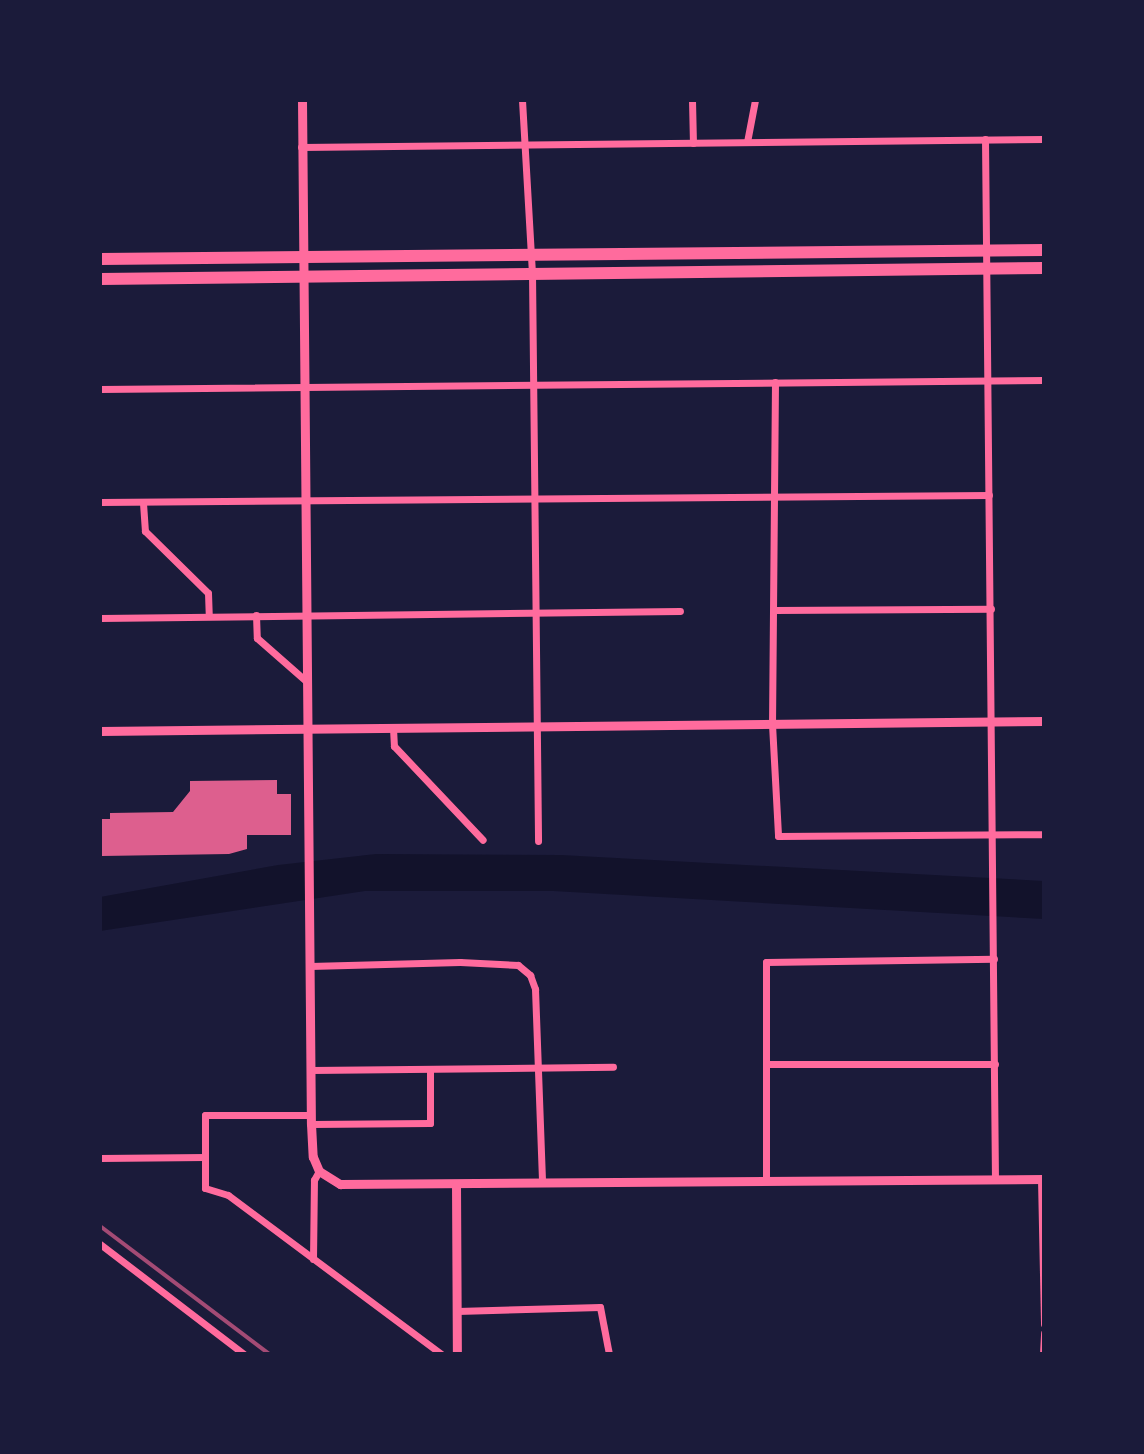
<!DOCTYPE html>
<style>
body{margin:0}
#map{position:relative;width:1144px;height:1454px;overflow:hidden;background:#1b1b3a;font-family:"PT Sans",sans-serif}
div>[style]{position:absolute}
.water>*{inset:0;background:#12122b}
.building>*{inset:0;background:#dd5f8e}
.minor>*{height:7px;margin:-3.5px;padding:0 3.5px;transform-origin:3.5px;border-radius:3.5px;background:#ff6b9d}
.tertiary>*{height:9px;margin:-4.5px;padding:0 4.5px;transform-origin:4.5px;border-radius:4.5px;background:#ff6b9d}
.trunk>*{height:12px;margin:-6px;padding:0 6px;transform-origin:6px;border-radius:6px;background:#ff6b9d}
.rail>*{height:4px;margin:-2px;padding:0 2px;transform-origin:2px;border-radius:2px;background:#a44b75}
span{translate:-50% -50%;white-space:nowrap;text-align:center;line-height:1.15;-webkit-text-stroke:7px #1b1b3a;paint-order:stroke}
.frame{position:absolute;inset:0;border:102px solid #1b1b3a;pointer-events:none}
</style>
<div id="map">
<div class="water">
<div style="clip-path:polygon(376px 854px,561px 855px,1044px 881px,1044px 919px,553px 891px,365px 891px,100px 931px,100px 897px,278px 865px)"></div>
</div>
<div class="building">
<div style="clip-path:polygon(277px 780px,277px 794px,291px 794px,291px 835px,247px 835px,247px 849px,229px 854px,102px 856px,101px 819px,110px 819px,110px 813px,173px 812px,190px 791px,190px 781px)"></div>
</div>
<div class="minor">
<div style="left:522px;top:100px;width:173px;rotate:86.7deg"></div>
<div style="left:532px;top:273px;width:568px;rotate:89.39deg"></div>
<div style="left:692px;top:100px;width:43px;rotate:88.7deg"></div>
<div style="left:985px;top:139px;width:1040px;rotate:89.45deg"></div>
<div style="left:747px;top:142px;width:43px;rotate:-79.2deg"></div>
<div style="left:301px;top:147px;width:743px;rotate:-0.62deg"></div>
<div style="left:775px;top:382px;width:342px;rotate:90.5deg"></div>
<div style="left:772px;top:724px;width:112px;rotate:86.9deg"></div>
<div style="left:778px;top:836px;width:266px;rotate:-0.4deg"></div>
<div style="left:100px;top:389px;width:944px;rotate:-0.55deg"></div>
<div style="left:100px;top:502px;width:889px;rotate:-0.45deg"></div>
<div style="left:143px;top:503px;width:28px;rotate:86deg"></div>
<div style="left:145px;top:531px;width:88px;rotate:44.5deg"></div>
<div style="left:208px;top:593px;width:23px;rotate:88deg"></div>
<div style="left:774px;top:610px;width:217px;rotate:-0.3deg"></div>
<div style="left:256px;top:615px;width:23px;rotate:88deg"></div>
<div style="left:257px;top:638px;width:65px;rotate:41.3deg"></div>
<div style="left:100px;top:618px;width:580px;rotate:-0.69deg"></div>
<div style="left:393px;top:728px;width:18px;rotate:87deg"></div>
<div style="left:394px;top:746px;width:129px;rotate:46.6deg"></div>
<div style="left:310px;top:966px;width:150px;rotate:-1.5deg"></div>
<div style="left:460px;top:962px;width:58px;rotate:3deg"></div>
<div style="left:518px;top:965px;width:16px;rotate:40deg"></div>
<div style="left:530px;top:975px;width:15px;rotate:70deg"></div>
<div style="left:535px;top:989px;width:194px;rotate:87.9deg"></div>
<div style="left:766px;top:1064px;width:229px"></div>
<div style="left:311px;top:1070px;width:302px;rotate:-0.6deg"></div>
<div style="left:311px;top:1115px;width:106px;rotate:180deg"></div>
<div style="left:205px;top:1115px;width:73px;rotate:90deg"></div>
<div style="left:205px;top:1188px;width:24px;rotate:17deg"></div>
<div style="left:228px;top:1195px;width:266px;rotate:36.7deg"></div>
<div style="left:311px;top:1124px;width:119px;rotate:-0.5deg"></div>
<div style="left:430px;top:1123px;width:54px;rotate:-90deg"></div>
<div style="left:100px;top:1158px;width:105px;rotate:-0.5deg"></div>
<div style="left:1041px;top:1179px;width:145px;rotate:88.8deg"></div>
<div style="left:766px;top:1180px;width:218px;rotate:-90deg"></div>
<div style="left:766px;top:962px;width:228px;rotate:-0.8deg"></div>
<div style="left:100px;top:1244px;width:181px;rotate:37.4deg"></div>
<div style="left:313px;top:1259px;width:79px;rotate:-89.3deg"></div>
<div style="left:314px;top:1180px;width:10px;rotate:-61deg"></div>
<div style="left:457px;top:1311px;width:143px;rotate:-1.6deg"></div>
<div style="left:600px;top:1307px;width:48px;rotate:79.2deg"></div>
<div style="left:1043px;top:1354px;width:21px;rotate:-87deg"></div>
</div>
<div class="tertiary">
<div style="left:302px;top:100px;width:1024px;rotate:89.5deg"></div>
<div style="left:311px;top:1124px;width:33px;rotate:87deg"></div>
<div style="left:313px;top:1157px;width:15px;rotate:67deg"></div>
<div style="left:319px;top:1171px;width:25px;rotate:32deg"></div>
<div style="left:340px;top:1184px;width:704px;rotate:-0.41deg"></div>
<div style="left:100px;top:731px;width:944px;rotate:-0.61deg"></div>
<div style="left:456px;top:1184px;width:170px;rotate:89.7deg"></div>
</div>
<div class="trunk">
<div style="left:100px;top:259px;width:944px;rotate:-0.55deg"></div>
<div style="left:100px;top:279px;width:944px;rotate:-0.67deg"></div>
</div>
<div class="rail">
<div style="left:100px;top:1226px;width:212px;rotate:37.1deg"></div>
</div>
<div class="frame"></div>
</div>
